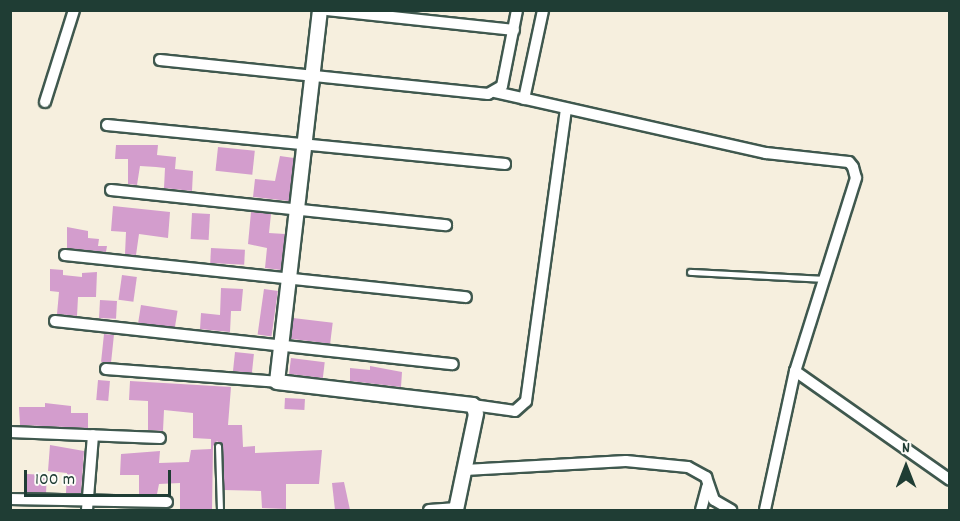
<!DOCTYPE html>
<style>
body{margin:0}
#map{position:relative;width:960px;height:521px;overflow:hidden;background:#f6efde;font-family:Dekko,sans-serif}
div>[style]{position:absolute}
.building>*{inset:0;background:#d39dcd;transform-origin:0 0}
.roads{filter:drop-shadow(2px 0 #3f584e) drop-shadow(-2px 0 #3f584e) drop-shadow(0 2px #3f584e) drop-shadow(0 -2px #3f584e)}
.lane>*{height:5px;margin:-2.5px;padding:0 2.5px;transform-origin:2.5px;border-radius:2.5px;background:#fff}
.street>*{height:10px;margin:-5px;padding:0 5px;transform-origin:5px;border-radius:5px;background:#fff}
.secondary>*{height:14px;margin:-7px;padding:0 7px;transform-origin:7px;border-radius:7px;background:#fff}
span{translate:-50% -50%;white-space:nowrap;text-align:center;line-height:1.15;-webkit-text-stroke:4.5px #fdfcf7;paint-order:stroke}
.frame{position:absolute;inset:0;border:12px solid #1f3d34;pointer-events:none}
.north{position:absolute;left:876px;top:437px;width:60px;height:60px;-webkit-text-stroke:4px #fdfcf7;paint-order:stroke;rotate:0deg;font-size:16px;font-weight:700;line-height:24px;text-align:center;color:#1f3d34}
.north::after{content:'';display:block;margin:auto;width:21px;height:27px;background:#1f3d34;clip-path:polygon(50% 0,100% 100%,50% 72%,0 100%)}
.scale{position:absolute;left:24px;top:470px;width:147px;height:27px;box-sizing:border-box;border:3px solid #1f3d34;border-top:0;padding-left:8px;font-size:18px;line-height:21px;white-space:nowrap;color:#1f3d34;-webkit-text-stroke:4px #fdfcf7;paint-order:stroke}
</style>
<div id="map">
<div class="building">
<div style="clip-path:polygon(116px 145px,158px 145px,157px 155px,176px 157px,175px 169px,193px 171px,192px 191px,164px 188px,165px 168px,156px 167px,140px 166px,137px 185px,128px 184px,128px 159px,115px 159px)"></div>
<div style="left:218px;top:147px;width:37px;height:24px;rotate:6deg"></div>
<div style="clip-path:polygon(280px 156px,294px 158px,289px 201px,253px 197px,255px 179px,275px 181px)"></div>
<div style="clip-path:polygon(113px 206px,170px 212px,168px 238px,139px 234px,136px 255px,125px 254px,126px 232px,111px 231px)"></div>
<div style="clip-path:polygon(251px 212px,271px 214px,269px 233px,285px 234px,281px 270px,265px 268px,267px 248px,248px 244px)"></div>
<div style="left:192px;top:213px;width:18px;height:26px;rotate:3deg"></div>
<div style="clip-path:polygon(67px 227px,88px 231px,88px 238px,99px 239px,98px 246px,107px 246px,106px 252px,67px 248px)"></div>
<div style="left:211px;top:248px;width:34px;height:15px;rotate:3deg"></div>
<div style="clip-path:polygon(50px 269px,63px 270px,63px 275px,82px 277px,82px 273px,97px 272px,96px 297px,78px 297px,77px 316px,57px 314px,59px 292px,50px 291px)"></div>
<div style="left:122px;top:275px;width:15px;height:25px;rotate:8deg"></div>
<div style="clip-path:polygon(221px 288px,243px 289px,241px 311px,231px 311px,230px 332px,200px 329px,201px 313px,220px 315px)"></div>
<div style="left:264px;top:289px;width:14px;height:46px;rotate:8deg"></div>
<div style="left:100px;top:300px;width:17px;height:18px;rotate:3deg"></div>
<div style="left:141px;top:305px;width:37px;height:18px;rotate:9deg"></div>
<div style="left:293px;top:318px;width:40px;height:21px;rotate:7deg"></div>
<div style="left:104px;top:334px;width:10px;height:28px;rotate:6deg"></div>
<div style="left:235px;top:352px;width:19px;height:19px;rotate:6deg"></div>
<div style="left:291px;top:358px;width:34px;height:16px;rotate:7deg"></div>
<div style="clip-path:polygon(370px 366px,402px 372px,401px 387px,350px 381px,350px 368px,370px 370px)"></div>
<div style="left:98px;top:380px;width:12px;height:20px;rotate:5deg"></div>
<div style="clip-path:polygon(130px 381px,231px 387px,228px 425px,242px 425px,243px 447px,255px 446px,255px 453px,322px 450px,319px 484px,286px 484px,286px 509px,262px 508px,261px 491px,224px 490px,223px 446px,217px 441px,213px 446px,212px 510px,180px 510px,180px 483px,159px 484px,157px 494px,139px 494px,139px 475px,120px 475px,121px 454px,160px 451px,159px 463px,189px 462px,191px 450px,211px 449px,211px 439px,193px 438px,193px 413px,164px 410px,163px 431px,148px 430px,148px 401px,129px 400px)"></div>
<div style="left:285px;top:398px;width:20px;height:11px;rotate:3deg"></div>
<div style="clip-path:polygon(45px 403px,71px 406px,71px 413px,88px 413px,88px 428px,20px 425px,19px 407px,45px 407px)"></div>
<div style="clip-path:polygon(50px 445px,84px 451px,81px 493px,66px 493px,67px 473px,48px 471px)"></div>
<div style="left:27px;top:474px;width:20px;height:18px;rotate:3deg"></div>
<div style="clip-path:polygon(344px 482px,350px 510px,335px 510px,332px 483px)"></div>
</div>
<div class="roads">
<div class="lane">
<div style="left:690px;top:272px;width:133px;rotate:3deg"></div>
<div style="left:218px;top:446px;width:64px;rotate:88.2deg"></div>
</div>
<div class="street">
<div style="left:327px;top:10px;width:188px;rotate:6.1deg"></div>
<div style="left:160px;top:60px;width:330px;rotate:5.9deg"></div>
<div style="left:488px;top:94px;width:16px;rotate:-30deg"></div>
<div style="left:502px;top:86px;width:77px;rotate:-78.8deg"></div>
<div style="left:495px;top:92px;width:278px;rotate:12.7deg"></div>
<div style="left:766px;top:153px;width:83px;rotate:6.2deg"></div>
<div style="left:849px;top:162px;width:6px;rotate:51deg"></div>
<div style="left:853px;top:167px;width:11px;rotate:75deg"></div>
<div style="left:856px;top:178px;width:202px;rotate:107.5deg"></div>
<div style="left:795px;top:371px;width:142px;rotate:102.2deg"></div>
<div style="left:524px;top:99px;width:91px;rotate:-77.9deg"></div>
<div style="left:45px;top:102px;width:96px;rotate:-72.5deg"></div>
<div style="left:107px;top:125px;width:400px;rotate:5.6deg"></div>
<div style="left:111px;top:190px;width:337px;rotate:6deg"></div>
<div style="left:65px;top:255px;width:403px;rotate:6deg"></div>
<div style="left:55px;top:321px;width:400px;rotate:6.2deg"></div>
<div style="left:106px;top:369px;width:171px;rotate:4.3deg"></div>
<div style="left:795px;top:371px;width:189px;rotate:35.1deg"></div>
<div style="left:473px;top:405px;width:42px;rotate:8.1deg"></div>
<div style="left:515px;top:411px;width:15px;rotate:-42deg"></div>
<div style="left:526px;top:401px;width:294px;rotate:-82.2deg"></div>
<div style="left:10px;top:432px;width:150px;rotate:2.3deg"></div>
<div style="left:465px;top:470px;width:161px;rotate:-3.2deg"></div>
<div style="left:626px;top:461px;width:62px;rotate:5.5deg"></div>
<div style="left:688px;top:467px;width:21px;rotate:29deg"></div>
<div style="left:706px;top:477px;width:24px;rotate:71deg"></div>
<div style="left:714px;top:500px;width:20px;rotate:30deg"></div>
<div style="left:10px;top:499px;width:157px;rotate:1.1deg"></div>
<div style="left:87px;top:510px;width:75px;rotate:-85.4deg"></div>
<div style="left:429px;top:510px;width:28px;rotate:-4deg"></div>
<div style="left:701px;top:510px;width:24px;rotate:-75deg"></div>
</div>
<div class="secondary">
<div style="left:320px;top:10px;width:374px;rotate:96.6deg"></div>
<div style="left:277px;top:382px;width:197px;rotate:6.7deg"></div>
<div style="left:473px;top:405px;width:9px;rotate:72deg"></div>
<div style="left:476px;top:414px;width:98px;rotate:101.8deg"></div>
</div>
</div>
<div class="frame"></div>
<div class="north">N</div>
<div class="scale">100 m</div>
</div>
